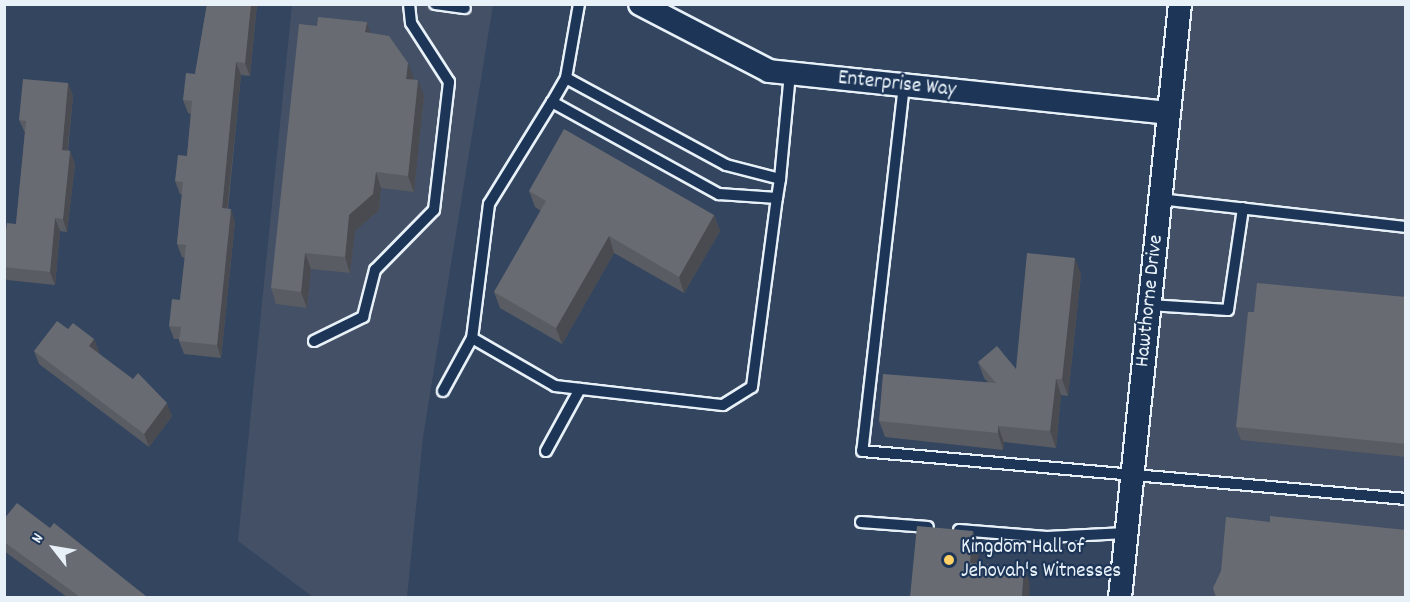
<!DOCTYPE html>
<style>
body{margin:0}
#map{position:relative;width:1410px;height:602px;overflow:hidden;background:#34455f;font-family:Dekko,sans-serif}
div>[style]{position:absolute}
.built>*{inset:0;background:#445065}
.roads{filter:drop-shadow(2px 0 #e8f1f8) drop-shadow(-2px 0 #e8f1f8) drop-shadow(0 2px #e8f1f8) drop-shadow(0 -2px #e8f1f8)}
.lane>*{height:10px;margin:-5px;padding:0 5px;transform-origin:5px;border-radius:5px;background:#1d3557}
.street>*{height:22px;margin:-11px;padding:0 11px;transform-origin:11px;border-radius:11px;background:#1d3557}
.wall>*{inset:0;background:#595c62}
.shaded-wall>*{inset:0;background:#494b50}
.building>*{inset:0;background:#686b72}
.dots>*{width:16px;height:16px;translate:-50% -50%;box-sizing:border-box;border:3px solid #1d3557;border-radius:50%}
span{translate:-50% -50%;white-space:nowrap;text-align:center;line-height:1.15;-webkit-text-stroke:4.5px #1d3557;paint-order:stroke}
.street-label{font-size:21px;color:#e8f1f8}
.poi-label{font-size:21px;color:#e8f1f8}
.left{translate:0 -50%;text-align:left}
.frame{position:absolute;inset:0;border:6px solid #e8f1f8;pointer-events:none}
.north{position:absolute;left:24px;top:518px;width:60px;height:60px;-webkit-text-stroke:4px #1d3557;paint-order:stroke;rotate:301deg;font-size:16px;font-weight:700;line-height:24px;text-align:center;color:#e8f1f8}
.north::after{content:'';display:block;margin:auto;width:21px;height:27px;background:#e8f1f8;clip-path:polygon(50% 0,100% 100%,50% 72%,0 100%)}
</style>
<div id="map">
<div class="built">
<div style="clip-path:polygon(292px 5px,493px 5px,423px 437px,407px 597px,313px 597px,238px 541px)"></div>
<div style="clip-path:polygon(1180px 5px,1405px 5px,1405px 597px,1119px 598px)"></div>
</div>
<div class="roads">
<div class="lane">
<div style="left:435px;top:4px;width:30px;rotate:8deg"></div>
<div style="left:579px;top:4px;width:75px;rotate:100deg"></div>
<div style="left:566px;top:78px;width:182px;rotate:28.5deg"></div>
<div style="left:726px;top:165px;width:56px;rotate:14.5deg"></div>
<div style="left:780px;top:179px;width:105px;rotate:-84.6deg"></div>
<div style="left:566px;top:78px;width:28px;rotate:120deg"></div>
<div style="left:552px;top:102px;width:191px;rotate:28.9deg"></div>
<div style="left:719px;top:194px;width:58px;rotate:3.9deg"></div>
<div style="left:777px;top:198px;width:19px;rotate:-81deg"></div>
<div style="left:904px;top:85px;width:368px;rotate:96.5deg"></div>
<div style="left:862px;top:451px;width:546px;rotate:5.04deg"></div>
<div style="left:552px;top:102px;width:120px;rotate:121.7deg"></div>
<div style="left:489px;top:204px;width:135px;rotate:97.2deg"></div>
<div style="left:472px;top:338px;width:96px;rotate:30deg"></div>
<div style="left:555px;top:386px;width:169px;rotate:6.5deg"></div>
<div style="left:723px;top:405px;width:34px;rotate:-32deg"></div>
<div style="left:752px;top:387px;width:191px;rotate:-82.5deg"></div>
<div style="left:1160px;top:199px;width:248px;rotate:6.5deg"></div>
<div style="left:1149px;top:305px;width:79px;rotate:3.6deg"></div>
<div style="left:1228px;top:310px;width:103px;rotate:-81.6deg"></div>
<div style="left:314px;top:341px;width:55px;rotate:-26.1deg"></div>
<div style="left:363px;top:317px;width:49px;rotate:-75.7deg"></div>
<div style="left:375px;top:270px;width:84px;rotate:-45.5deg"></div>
<div style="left:434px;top:210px;width:129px;rotate:-83.3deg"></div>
<div style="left:449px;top:82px;width:70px;rotate:-122.8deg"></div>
<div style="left:411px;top:23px;width:19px;rotate:-96deg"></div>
<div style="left:443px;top:391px;width:60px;rotate:-61.3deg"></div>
<div style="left:546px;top:451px;width:71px;rotate:-61.3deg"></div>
<div style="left:861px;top:522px;width:67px;rotate:4.3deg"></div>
<div style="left:959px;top:530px;width:88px;rotate:4.5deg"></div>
<div style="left:1047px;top:537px;width:79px;rotate:-2.9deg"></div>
</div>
<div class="street">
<div style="left:640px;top:4px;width:145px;rotate:27.4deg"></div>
<div style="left:769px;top:71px;width:402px;rotate:6deg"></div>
<div style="left:1120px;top:598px;width:597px;rotate:-84.23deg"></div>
</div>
</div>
<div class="wall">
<div style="clip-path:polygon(207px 4px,257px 4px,250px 76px,241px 75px,228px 209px,235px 222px,221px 358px,184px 354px,179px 341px,179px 339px,174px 339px,169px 326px,180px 300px,185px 258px,182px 257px,177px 244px,182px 195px,180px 194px,175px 181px,187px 156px,191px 114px,188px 113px,183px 100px,195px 74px)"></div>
<div style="clip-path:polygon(367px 22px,370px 33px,414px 79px,424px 96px,414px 192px,381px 188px,379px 210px,355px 231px,350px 273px,311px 269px,307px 308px,276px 304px,271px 288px,317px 26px)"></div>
<div style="clip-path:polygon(68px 83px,73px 96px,68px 150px,70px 151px,75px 164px,67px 232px,60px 231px,55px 285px,7px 280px,4px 274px,4px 243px,16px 224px,25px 133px,19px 120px)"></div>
<div style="clip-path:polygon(529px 191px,714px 215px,720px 231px,684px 293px,614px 253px,562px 344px,500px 308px,494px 292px,541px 211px,535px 207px)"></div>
<div style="clip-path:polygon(1081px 274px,1068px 396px,1061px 395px,1056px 448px,1004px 442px,1003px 450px,885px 437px,879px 421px,988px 382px,984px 378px,978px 362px,1016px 369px)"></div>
<div style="clip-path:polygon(1406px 297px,1406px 457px,1241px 440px,1236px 427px,1254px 312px)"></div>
<div style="clip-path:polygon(68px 329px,94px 339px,99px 352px,98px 353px,172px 416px,149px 447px,39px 364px,34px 351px)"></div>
<div style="clip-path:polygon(4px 519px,50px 528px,147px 597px,67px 597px,4px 551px)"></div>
</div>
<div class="shaded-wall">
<div style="clip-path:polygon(251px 4px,257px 4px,250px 76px,245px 63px)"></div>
<div style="clip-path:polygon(367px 22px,372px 39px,365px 32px)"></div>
<div style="clip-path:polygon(236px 62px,241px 75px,226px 221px,222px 208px)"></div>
<div style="clip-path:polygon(408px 63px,414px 79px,412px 95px,406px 79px)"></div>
<div style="clip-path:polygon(418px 80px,424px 96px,414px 192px,408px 176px)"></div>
<div style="clip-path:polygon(68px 83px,73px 96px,66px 163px,62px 150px)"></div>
<div style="clip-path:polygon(70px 151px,75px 164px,67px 232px,63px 219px)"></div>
<div style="clip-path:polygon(376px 172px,381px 188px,379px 210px,355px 231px,350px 273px,345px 257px,349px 215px)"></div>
<div style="clip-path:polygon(231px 209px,235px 222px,221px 358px,217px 345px)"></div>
<div style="clip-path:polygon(714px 215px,720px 231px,684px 293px,679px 277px)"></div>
<div style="clip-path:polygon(55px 218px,60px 231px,55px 285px,50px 272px)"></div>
<div style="clip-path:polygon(609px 236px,614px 253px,562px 344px,556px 328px)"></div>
<div style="clip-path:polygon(305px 253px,311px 269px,307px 308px,301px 292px)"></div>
<div style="clip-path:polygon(1075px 258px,1081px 274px,1068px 396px,1062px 379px)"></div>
<div style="clip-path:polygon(94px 339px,99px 352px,94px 359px,89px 346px)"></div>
<div style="clip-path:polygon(1056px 379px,1061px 395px,1056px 448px,1050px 431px)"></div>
<div style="clip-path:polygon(167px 403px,172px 416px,149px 447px,144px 434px)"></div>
<div style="clip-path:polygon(998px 426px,1004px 442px,1003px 450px,998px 433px)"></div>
<div style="clip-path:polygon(973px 531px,979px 547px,976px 579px,970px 563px)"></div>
<div style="clip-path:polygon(1024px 568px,1030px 584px,1029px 597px,1022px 597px)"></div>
</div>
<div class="building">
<div style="clip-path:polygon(207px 4px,251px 4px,245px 63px,236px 62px,222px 208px,231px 209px,217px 345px,179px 341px,181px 327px,169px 326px,172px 299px,180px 300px,186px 245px,177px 244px,183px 182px,175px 181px,178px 155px,187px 156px,192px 101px,183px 100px,186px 73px,195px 74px)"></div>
<div style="clip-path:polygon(318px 17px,367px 22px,365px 32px,389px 36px,408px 63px,406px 79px,418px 80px,408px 176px,376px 172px,373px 194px,349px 215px,345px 257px,305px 253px,301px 292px,271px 288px,299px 24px,317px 26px)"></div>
<div style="clip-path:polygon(23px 79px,68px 83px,62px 150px,70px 151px,63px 219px,55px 218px,50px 272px,4px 267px,4px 243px,7px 223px,16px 224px,26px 121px,19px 120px)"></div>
<div style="clip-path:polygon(564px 129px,714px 215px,679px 277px,609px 236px,556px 328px,494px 292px,546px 201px,529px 191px)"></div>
<div style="clip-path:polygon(1027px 253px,1075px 258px,1062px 379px,1056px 379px,1050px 431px,998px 426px,998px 433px,879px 421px,883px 374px,996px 383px,978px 362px,997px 346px,1016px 369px)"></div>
<div style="clip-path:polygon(1257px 283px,1406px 297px,1406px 444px,1236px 427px,1248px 312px,1254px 312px)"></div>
<div style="clip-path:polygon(57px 321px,68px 329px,73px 323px,94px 339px,89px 346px,133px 379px,138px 373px,167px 403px,144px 434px,34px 351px)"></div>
<div style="clip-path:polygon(17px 503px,50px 528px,54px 523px,147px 597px,80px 597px,4px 542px,4px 519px)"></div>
<div style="clip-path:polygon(1270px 516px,1406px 530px,1406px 597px,1216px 597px,1213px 588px,1221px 571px,1226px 517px,1270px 522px)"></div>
<div style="clip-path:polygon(917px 526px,973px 531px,970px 563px,1024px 568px,1022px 597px,910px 597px)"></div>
</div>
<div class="dots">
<div style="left:949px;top:560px;background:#ffd166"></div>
</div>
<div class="street-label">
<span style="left:897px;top:85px;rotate:6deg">Enterprise Way</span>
<span style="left:1150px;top:301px;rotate:-84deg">Hawthorne Drive</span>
</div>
<div class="poi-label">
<span class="left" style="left:961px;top:560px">Kingdom Hall of<br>Jehovah's Witnesses</span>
</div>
<div class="frame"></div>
<div class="north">N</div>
</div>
